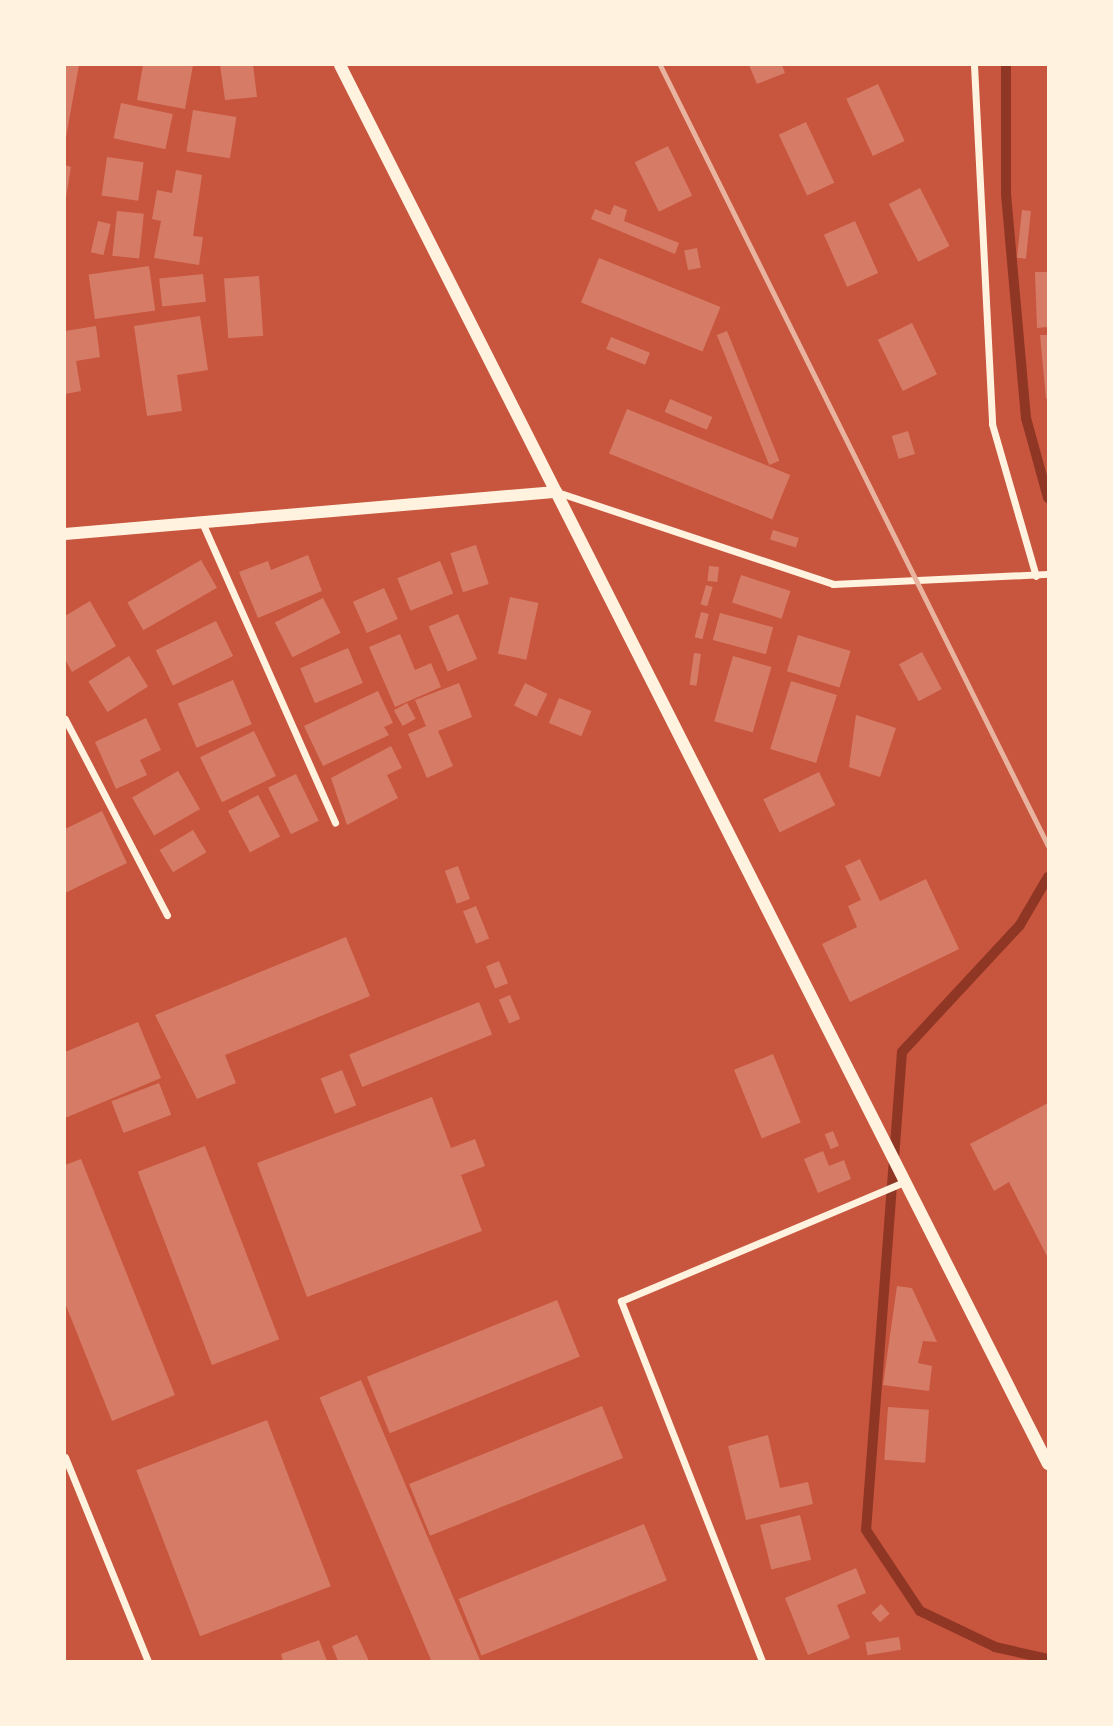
<!DOCTYPE html>
<style>
body{margin:0}
#map{position:relative;width:1113px;height:1726px;overflow:hidden;background:#c8553d;font-family:Mulish,sans-serif}
div>[style]{position:absolute}
.stream>*{height:10px;margin:-5px;padding:0 5px;transform-origin:5px;border-radius:5px;background:#8f3625}
.building>*{inset:0;background:#d67c66;transform-origin:0 0}
.minor>*{height:7px;margin:-3.5px;padding:0 3.5px;transform-origin:3.5px;border-radius:3.5px;background:#fff3e0}
.tertiary>*{height:12px;margin:-6px;padding:0 6px;transform-origin:6px;border-radius:6px;background:#fff3e0}
.rail>*{height:5px;margin:-2.5px;padding:0 2.5px;transform-origin:2.5px;border-radius:2.5px;background:#e9b49f}
span{translate:-50% -50%;white-space:nowrap;text-align:center;line-height:1.15;-webkit-text-stroke:5px #fff3e0;paint-order:stroke}
.frame{position:absolute;inset:0;border:66px solid #fff3e0;pointer-events:none}
</style>
<div id="map">
<div class="stream">
<div style="left:1006px;top:65px;width:129px;rotate:90deg"></div>
<div style="left:1006px;top:194px;width:225px;rotate:84.9deg"></div>
<div style="left:1026px;top:418px;width:83px;rotate:74.6deg"></div>
<div style="left:1048px;top:877px;width:56px;rotate:120.3deg"></div>
<div style="left:1020px;top:925px;width:173px;rotate:132.9deg"></div>
<div style="left:902px;top:1052px;width:479px;rotate:94.3deg"></div>
<div style="left:866px;top:1530px;width:97px;rotate:56.3deg"></div>
<div style="left:920px;top:1611px;width:83px;rotate:25.6deg"></div>
<div style="left:995px;top:1647px;width:54px;rotate:12.8deg"></div>
</div>
<div class="building">
<div style="clip-path:polygon(65px 65px,79px 65px,66px 137px,65px 137px)"></div>
<div style="clip-path:polygon(143px 65px,193px 65px,185px 109px,137px 100px)"></div>
<div style="clip-path:polygon(220px 65px,253px 65px,257px 97px,225px 100px)"></div>
<div style="clip-path:polygon(749px 65px,782px 65px,785px 73px,757px 84px)"></div>
<div style="left:878px;top:84px;width:63px;height:35px;rotate:65deg"></div>
<div style="left:121px;top:103px;width:53px;height:36px;rotate:12deg"></div>
<div style="left:193px;top:110px;width:44px;height:42px;rotate:9deg"></div>
<div style="left:806px;top:122px;width:67px;height:30px;rotate:65deg"></div>
<div style="left:668px;top:146px;width:55px;height:37px;rotate:64deg"></div>
<div style="left:107px;top:157px;width:37px;height:39px;rotate:8deg"></div>
<div style="clip-path:polygon(65px 165px,71px 167px,66px 197px,65px 197px)"></div>
<div style="clip-path:polygon(176px 170px,202px 175px,193px 236px,203px 237px,199px 265px,154px 258px,161px 221px,152px 219px,157px 190px,172px 193px)"></div>
<div style="left:920px;top:188px;width:65px;height:35px;rotate:63deg"></div>
<div style="clip-path:polygon(614px 205px,627px 210px,624px 221px,679px 243px,675px 254px,591px 219px,595px 209px,610px 215px)"></div>
<div style="left:1022px;top:210px;width:9px;height:48px;rotate:6deg"></div>
<div style="left:117px;top:211px;width:27px;height:45px;rotate:6deg"></div>
<div style="left:98px;top:221px;width:13px;height:32px;rotate:13deg"></div>
<div style="left:855px;top:221px;width:57px;height:34px;rotate:66deg"></div>
<div style="left:697px;top:248px;width:20px;height:13px;rotate:79deg"></div>
<div style="left:599px;top:258px;width:131px;height:48px;rotate:22deg"></div>
<div style="left:149px;top:266px;width:45px;height:61px;rotate:82deg"></div>
<div style="clip-path:polygon(1035px 272px,1048px 272px,1048px 327px,1037px 328px)"></div>
<div style="left:203px;top:274px;width:28px;height:44px;rotate:84deg"></div>
<div style="left:259px;top:276px;width:60px;height:35px;rotate:86deg"></div>
<div style="clip-path:polygon(200px 316px,208px 370px,177px 375px,182px 411px,147px 416px,134px 326px)"></div>
<div style="left:912px;top:323px;width:57px;height:38px;rotate:64deg"></div>
<div style="clip-path:polygon(96px 326px,100px 357px,76px 361px,81px 391px,65px 394px,65px 331px)"></div>
<div style="left:727px;top:331px;width:140px;height:11px;rotate:68deg"></div>
<div style="clip-path:polygon(1040px 335px,1048px 335px,1048px 398px,1046px 399px)"></div>
<div style="left:611px;top:337px;width:42px;height:13px;rotate:22deg"></div>
<div style="left:670px;top:399px;width:46px;height:14px;rotate:23deg"></div>
<div style="left:627px;top:409px;width:176px;height:48px;rotate:22deg"></div>
<div style="left:908px;top:431px;width:24px;height:17px;rotate:73deg"></div>
<div style="left:773px;top:530px;width:27px;height:10px;rotate:17deg"></div>
<div style="left:476px;top:545px;width:41px;height:27px;rotate:72deg"></div>
<div style="clip-path:polygon(308px 555px,322px 591px,258px 618px,239px 572px,268px 561px,271px 570px)"></div>
<div style="left:201px;top:560px;width:32px;height:85px;rotate:60deg"></div>
<div style="left:440px;top:561px;width:35px;height:46px;rotate:68deg"></div>
<div style="left:709px;top:566px;width:10px;height:15px;rotate:6deg"></div>
<div style="left:741px;top:575px;width:52px;height:29px;rotate:18deg"></div>
<div style="left:706px;top:585px;width:7px;height:20px;rotate:16deg"></div>
<div style="left:384px;top:588px;width:34px;height:34px;rotate:66deg"></div>
<div style="left:510px;top:597px;width:29px;height:58px;rotate:12deg"></div>
<div style="left:323px;top:598px;width:39px;height:54px;rotate:63deg"></div>
<div style="clip-path:polygon(90px 601px,116px 646px,72px 672px,65px 659px,65px 616px)"></div>
<div style="left:701px;top:612px;width:8px;height:26px;rotate:14deg"></div>
<div style="left:720px;top:613px;width:55px;height:28px;rotate:15deg"></div>
<div style="left:458px;top:614px;width:49px;height:32px;rotate:67deg"></div>
<div style="left:216px;top:621px;width:39px;height:67px;rotate:64deg"></div>
<div style="clip-path:polygon(400px 634px,415px 670px,431px 663px,441px 687px,395px 707px,369px 647px)"></div>
<div style="left:798px;top:635px;width:55px;height:38px;rotate:17deg"></div>
<div style="left:348px;top:648px;width:38px;height:52px;rotate:67deg"></div>
<div style="left:922px;top:652px;width:42px;height:26px;rotate:62deg"></div>
<div style="left:694px;top:653px;width:7px;height:32px;rotate:8deg"></div>
<div style="left:129px;top:656px;width:36px;height:48px;rotate:58deg"></div>
<div style="left:733px;top:656px;width:40px;height:68px;rotate:16deg"></div>
<div style="left:233px;top:680px;width:48px;height:60px;rotate:67deg"></div>
<div style="left:791px;top:681px;width:48px;height:71px;rotate:17deg"></div>
<div style="clip-path:polygon(459px 683px,472px 717px,438px 731px,453px 766px,427px 778px,408px 734px,426px 726px,415px 700px)"></div>
<div style="left:525px;top:683px;width:25px;height:25px;rotate:26deg"></div>
<div style="clip-path:polygon(378px 691px,393px 723px,384px 727px,389px 735px,323px 766px,304px 726px)"></div>
<div style="left:559px;top:698px;width:35px;height:27px;rotate:22deg"></div>
<div style="left:407px;top:703px;width:18px;height:15px;rotate:61deg"></div>
<div style="clip-path:polygon(856px 715px,896px 728px,880px 777px,849px 767px)"></div>
<div style="clip-path:polygon(146px 718px,161px 750px,140px 760px,147px 775px,116px 789px,95px 742px)"></div>
<div style="left:254px;top:731px;width:50px;height:60px;rotate:64deg"></div>
<div style="clip-path:polygon(391px 746px,402px 768px,387px 775px,398px 798px,347px 825px,331px 778px)"></div>
<div style="left:178px;top:771px;width:44px;height:53px;rotate:60deg"></div>
<div style="left:819px;top:772px;width:37px;height:62px;rotate:64deg"></div>
<div style="left:296px;top:774px;width:52px;height:31px;rotate:64deg"></div>
<div style="left:258px;top:795px;width:47px;height:34px;rotate:62deg"></div>
<div style="clip-path:polygon(102px 811px,127px 863px,65px 893px,65px 829px)"></div>
<div style="left:193px;top:830px;width:26px;height:39px;rotate:59deg"></div>
<div style="clip-path:polygon(860px 859px,880px 901px,926px 879px,959px 949px,850px 1002px,822px 944px,857px 927px,848px 906px,861px 900px,845px 866px)"></div>
<div style="left:458px;top:866px;width:35px;height:14px;rotate:70deg"></div>
<div style="left:476px;top:906px;width:35px;height:14px;rotate:68deg"></div>
<div style="clip-path:polygon(346px 937px,370px 996px,225px 1055px,236px 1083px,197px 1099px,155px 1015px)"></div>
<div style="left:499px;top:961px;width:24px;height:14px;rotate:68deg"></div>
<div style="left:510px;top:995px;width:26px;height:12px;rotate:67deg"></div>
<div style="left:479px;top:1002px;width:35px;height:140px;rotate:68deg"></div>
<div style="clip-path:polygon(138px 1022px,161px 1078px,65px 1118px,65px 1052px)"></div>
<div style="left:773px;top:1054px;width:74px;height:42px;rotate:68deg"></div>
<div style="left:342px;top:1070px;width:38px;height:23px;rotate:68deg"></div>
<div style="left:159px;top:1083px;width:34px;height:51px;rotate:69deg"></div>
<div style="clip-path:polygon(432px 1097px,451px 1148px,475px 1139px,485px 1166px,461px 1175px,482px 1231px,307px 1297px,257px 1163px)"></div>
<div style="clip-path:polygon(1048px 1103px,1048px 1258px,1009px 1182px,994px 1191px,970px 1144px)"></div>
<div style="left:833px;top:1131px;width:16px;height:9px;rotate:68deg"></div>
<div style="left:205px;top:1146px;width:207px;height:72px;rotate:69deg"></div>
<div style="clip-path:polygon(823px 1151px,829px 1166px,844px 1160px,851px 1179px,818px 1193px,804px 1159px)"></div>
<div style="clip-path:polygon(81px 1159px,175px 1395px,112px 1421px,65px 1303px,65px 1165px)"></div>
<div style="clip-path:polygon(897px 1286px,912px 1288px,937px 1342px,923px 1341px,918px 1363px,932px 1366px,929px 1391px,883px 1385px)"></div>
<div style="left:557px;top:1300px;width:61px;height:205px;rotate:68deg"></div>
<div style="left:361px;top:1380px;width:304px;height:45px;rotate:67deg"></div>
<div style="left:602px;top:1406px;width:56px;height:208px;rotate:68deg"></div>
<div style="left:888px;top:1407px;width:41px;height:53px;rotate:4deg"></div>
<div style="left:267px;top:1420px;width:178px;height:140px;rotate:69deg"></div>
<div style="clip-path:polygon(768px 1435px,780px 1488px,808px 1482px,813px 1504px,746px 1520px,728px 1446px)"></div>
<div style="left:800px;top:1515px;width:46px;height:41px;rotate:76deg"></div>
<div style="left:644px;top:1524px;width:61px;height:200px;rotate:68deg"></div>
<div style="clip-path:polygon(856px 1568px,866px 1593px,837px 1605px,850px 1638px,808px 1655px,785px 1598px)"></div>
<div style="left:881px;top:1604px;width:13px;height:13px;rotate:48deg"></div>
<div style="clip-path:polygon(357px 1635px,369px 1661px,338px 1661px,332px 1646px)"></div>
<div style="left:899px;top:1637px;width:13px;height:34px;rotate:81deg"></div>
<div style="clip-path:polygon(319px 1640px,327px 1661px,283px 1661px,281px 1654px)"></div>
</div>
<div class="minor">
<div style="left:974px;top:65px;width:359px;rotate:87.1deg"></div>
<div style="left:992px;top:424px;width:158px;rotate:73.9deg"></div>
<div style="left:557px;top:492px;width:291px;rotate:18.4deg"></div>
<div style="left:833px;top:584px;width:215px;rotate:-2.7deg"></div>
<div style="left:201px;top:520px;width:331px;rotate:66.1deg"></div>
<div style="left:65px;top:719px;width:221px;rotate:62.5deg"></div>
<div style="left:65px;top:1457px;width:220px;rotate:67.9deg"></div>
<div style="left:762px;top:1661px;width:387px;rotate:-111.4deg"></div>
<div style="left:621px;top:1301px;width:307px;rotate:-22.8deg"></div>
</div>
<div class="tertiary">
<div style="left:340px;top:65px;width:1568px;rotate:63.16deg"></div>
<div style="left:65px;top:534px;width:493px;rotate:-4.9deg"></div>
</div>
<div class="rail">
<div style="left:660px;top:65px;width:872px;rotate:63.58deg"></div>
</div>
<div class="frame"></div>
</div>
